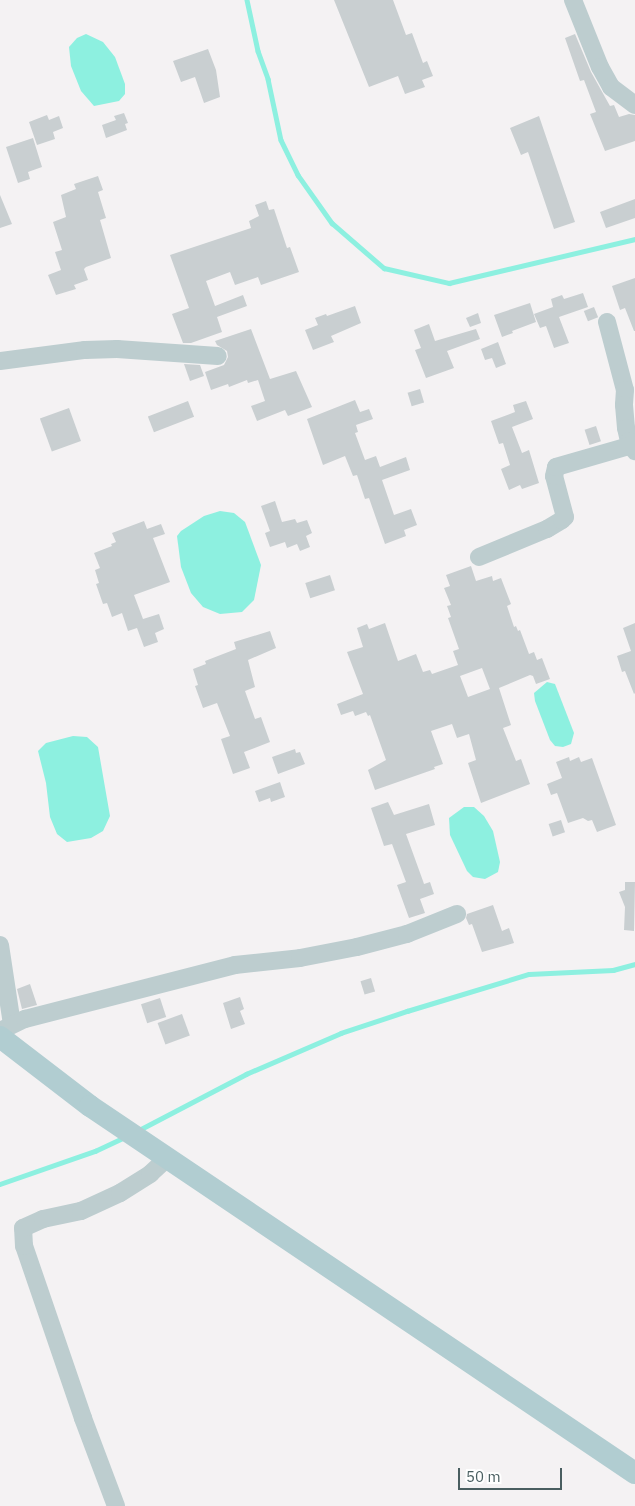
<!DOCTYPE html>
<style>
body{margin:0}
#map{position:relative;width:635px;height:1506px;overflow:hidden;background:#f4f2f3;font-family:"IBM Plex Sans",sans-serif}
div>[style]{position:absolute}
.water>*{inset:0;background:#8df0e0}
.stream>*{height:4.5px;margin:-2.25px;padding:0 2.25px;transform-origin:2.25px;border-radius:2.25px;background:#8df0e0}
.building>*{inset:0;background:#c9cfd1;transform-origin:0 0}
.minor>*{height:18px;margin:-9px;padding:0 9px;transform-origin:9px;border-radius:9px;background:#bdcdcf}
.major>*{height:22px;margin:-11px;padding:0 11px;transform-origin:11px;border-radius:11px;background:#b1cdd1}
span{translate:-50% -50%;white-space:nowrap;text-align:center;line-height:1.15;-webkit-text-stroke:4px #fff;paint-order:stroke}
.scale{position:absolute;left:458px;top:1468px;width:104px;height:22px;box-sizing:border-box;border:2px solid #495e60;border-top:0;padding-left:6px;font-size:15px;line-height:18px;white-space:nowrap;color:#495e60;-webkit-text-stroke:4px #fff;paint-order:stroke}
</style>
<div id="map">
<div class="water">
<div style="clip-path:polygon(86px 34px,103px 42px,115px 57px,125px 84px,125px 94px,119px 101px,94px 106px,81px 91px,71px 66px,69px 47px,77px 38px)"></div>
<div style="clip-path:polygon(220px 511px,234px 513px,245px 522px,261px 565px,254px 600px,242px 612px,220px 614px,203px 607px,191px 593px,181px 567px,177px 536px,181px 531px,204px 516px)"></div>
<div style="clip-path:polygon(547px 682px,555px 684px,574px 733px,571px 744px,563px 747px,555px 746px,550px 740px,535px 701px,534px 693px)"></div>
<div style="clip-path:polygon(73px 736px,87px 737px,98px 747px,110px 816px,103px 831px,91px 838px,67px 842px,57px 834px,50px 817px,46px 783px,38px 751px,46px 743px)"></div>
<div style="clip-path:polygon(464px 807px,474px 807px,484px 816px,493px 831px,500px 862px,498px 872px,485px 879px,473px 877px,467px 871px,450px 835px,449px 818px)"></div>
</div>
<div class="stream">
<div style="left:247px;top:0;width:52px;rotate:77.8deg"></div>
<div style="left:258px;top:51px;width:30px;rotate:70deg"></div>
<div style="left:268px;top:79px;width:62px;rotate:78deg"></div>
<div style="left:281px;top:140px;width:39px;rotate:64deg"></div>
<div style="left:298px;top:175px;width:59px;rotate:54.7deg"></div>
<div style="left:332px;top:223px;width:69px;rotate:40.9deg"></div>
<div style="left:384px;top:268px;width:67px;rotate:13deg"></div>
<div style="left:449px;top:283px;width:191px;rotate:-13.3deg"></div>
<div style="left:139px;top:1130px;width:121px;rotate:-27.6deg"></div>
<div style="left:246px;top:1074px;width:103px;rotate:-23.3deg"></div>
<div style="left:341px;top:1033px;width:70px;rotate:-18.4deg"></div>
<div style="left:407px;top:1011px;width:127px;rotate:-16.9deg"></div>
<div style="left:529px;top:974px;width:84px;rotate:-2.7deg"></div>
<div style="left:613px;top:970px;width:23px;rotate:-15deg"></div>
<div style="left:0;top:1184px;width:101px;rotate:-19.2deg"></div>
<div style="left:95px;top:1151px;width:33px;rotate:-25deg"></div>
</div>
<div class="building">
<div style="clip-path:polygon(334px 0,393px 0,406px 35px,412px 33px,423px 63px,427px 61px,433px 76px,422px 80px,425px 87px,405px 94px,398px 76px,369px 87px)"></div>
<div style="clip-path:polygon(575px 34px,591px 72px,610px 106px,614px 105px,619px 117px,629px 114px,635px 115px,635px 141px,605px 151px,590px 114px,596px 112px,584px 80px,580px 81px,565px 38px)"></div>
<div style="clip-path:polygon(208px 49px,216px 70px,220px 97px,204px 103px,195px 77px,181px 82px,173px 61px)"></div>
<div style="clip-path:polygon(124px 113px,128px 123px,125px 124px,127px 130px,106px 138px,102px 125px,116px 120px,114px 116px)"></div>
<div style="clip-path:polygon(47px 115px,49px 120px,59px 116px,63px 128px,53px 132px,55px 139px,37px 145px,29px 122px)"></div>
<div style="clip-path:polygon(539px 116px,575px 222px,554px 229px,528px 152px,521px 155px,510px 128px)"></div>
<div style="clip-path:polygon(33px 138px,42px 167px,28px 172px,30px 179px,18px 183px,6px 147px)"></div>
<div style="clip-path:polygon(98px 176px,103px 190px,98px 192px,106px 218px,100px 220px,111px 258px,86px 267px,84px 269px,88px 280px,74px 285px,76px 289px,56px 295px,48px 275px,61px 270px,55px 252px,62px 250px,53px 222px,66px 217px,61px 195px,76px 189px,74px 184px)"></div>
<div style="clip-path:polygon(0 195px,12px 224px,0 228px)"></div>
<div style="clip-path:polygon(635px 199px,635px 218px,606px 228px,600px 212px)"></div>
<div style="clip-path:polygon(266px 201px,269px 210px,274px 209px,287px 248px,290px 247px,299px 272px,261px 285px,258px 277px,235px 285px,230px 272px,206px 281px,215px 306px,243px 295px,247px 306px,217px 317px,222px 332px,191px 343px,183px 343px,172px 314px,189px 308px,170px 255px,251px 228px,249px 221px,259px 216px,255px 205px)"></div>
<div style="clip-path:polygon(635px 278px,635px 331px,634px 331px,625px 308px,620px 310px,612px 286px)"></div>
<div style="clip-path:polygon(583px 293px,588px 307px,559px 317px,569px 343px,554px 348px,546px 326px,540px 328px,534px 314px,553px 307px,551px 299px,562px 295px,564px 299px)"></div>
<div style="clip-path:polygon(530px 303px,536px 322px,512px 331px,513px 333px,502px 337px,494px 315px)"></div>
<div style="clip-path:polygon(355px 306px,361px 323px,331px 336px,334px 342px,313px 350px,305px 330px,318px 325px,315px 318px,326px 314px,327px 316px)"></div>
<div style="left:594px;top:307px;width:11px;height:11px;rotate:68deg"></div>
<div style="clip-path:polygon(478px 313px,481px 323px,470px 327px,466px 318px)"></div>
<div style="clip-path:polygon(429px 324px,435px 341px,476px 329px,480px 339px,447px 351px,454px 368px,426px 378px,415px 350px,421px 348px,414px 330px)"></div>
<div style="clip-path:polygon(251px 329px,270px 379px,296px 371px,312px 407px,288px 416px,285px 410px,257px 421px,251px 406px,265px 401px,258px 380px,248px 383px,247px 380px,229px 387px,228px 384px,211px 390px,205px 372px,224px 365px,228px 357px,227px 351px,217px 345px,215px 341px)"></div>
<div style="clip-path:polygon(498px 342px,506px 364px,496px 368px,492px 358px,485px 360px,481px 349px)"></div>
<div style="clip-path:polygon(184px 364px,200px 365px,204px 376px,190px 381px)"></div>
<div style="left:420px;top:389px;width:14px;height:13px;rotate:73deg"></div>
<div style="clip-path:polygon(355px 400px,360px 412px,369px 409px,373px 419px,356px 425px,358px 432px,355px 433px,365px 460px,376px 456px,380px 467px,406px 457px,410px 470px,382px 480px,394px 515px,411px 509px,417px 525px,404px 530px,406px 536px,385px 544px,369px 498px,365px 499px,357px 475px,353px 476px,345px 456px,323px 465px,307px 419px)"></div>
<div style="left:188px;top:401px;width:17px;height:43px;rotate:69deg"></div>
<div style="clip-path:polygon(526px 401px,533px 419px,512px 427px,522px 453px,529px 450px,539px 483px,522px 489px,520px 485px,509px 490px,501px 469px,510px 465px,503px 443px,499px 444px,491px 421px,515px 412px,513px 405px)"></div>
<div style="left:69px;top:408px;width:35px;height:31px;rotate:70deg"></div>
<div style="left:596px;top:426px;width:16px;height:12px;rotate:72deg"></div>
<div style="clip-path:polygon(275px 501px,282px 522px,295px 519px,297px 523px,307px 520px,312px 533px,306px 536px,310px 547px,300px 551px,297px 544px,287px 548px,285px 542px,270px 547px,265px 533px,270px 531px,261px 506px)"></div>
<div style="clip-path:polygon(144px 521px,147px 529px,161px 524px,165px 534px,153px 538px,170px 582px,134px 595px,143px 619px,159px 614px,164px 629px,155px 633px,158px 642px,144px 647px,137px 628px,128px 631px,122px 613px,112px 617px,107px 603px,103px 604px,96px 584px,99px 583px,95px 570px,100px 568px,94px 553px,112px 546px,111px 544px,116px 542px,112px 533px)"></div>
<div style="clip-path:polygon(evenodd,471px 566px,476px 581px,492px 576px,493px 581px,501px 578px,511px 604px,507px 606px,514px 627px,516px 626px,518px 631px,520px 630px,529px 654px,534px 652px,537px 660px,542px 658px,550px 679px,536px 684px,533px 676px,530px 675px,499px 688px,511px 725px,503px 728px,516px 761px,521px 759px,530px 784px,481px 803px,468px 763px,476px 760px,469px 734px,457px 738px,452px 724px,431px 731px,443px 764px,434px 767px,435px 769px,375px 790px,368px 770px,386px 760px,370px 715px,368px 716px,366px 712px,355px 716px,353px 711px,341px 715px,337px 704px,363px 694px,347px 652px,363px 647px,357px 628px,367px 624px,369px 629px,385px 623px,398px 661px,416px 654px,423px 672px,430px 670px,432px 674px,458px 665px,453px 651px,459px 649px,448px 618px,451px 617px,447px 606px,451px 605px,444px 588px,450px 586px,446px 575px,471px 566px,482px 668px,490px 689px,468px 697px,460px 676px,482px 668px)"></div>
<div style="left:330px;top:575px;width:16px;height:26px;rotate:72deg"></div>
<div style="clip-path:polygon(635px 623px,635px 693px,634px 694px,625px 671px,622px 672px,617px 656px,631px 651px,623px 628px)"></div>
<div style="clip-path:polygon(270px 631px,276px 648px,248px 660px,255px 687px,245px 691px,255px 719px,261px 717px,270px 742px,244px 752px,250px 768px,233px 774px,221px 739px,230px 736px,217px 703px,203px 708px,195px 686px,198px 685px,193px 669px,206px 664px,205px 661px,236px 649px,234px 642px)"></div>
<div style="clip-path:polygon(295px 749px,296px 753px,300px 752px,305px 764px,278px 774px,272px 757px)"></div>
<div style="clip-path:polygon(569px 757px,570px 761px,579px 757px,581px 762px,592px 758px,616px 825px,597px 832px,592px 820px,588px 821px,583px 818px,568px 823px,557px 793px,551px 795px,547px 784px,562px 778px,556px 762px)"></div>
<div style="clip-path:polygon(280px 782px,285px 797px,271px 802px,270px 798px,259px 802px,255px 791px)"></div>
<div style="clip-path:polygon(388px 802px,394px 815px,429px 804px,435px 825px,406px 834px,423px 881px,424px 884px,430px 882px,434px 894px,420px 899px,425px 913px,409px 918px,397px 885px,406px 882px,392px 844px,384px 846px,371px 808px)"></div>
<div style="left:561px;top:820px;width:13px;height:13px;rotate:72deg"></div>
<div style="clip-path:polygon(625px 882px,635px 882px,634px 931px,624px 930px,625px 907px,619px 892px,625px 890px)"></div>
<div style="clip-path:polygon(493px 905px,502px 931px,509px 928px,514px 943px,482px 952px,472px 924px,469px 925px,466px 918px,467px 914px)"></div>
<div style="left:371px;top:978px;width:14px;height:11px;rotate:73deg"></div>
<div style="clip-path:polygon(30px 984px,37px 1005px,22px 1009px,17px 989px)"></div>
<div style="clip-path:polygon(240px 997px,244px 1009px,240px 1011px,245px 1024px,231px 1029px,223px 1003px)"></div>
<div style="left:160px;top:998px;width:20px;height:20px;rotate:72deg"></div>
<div style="left:182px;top:1014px;width:23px;height:26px;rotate:70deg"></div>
</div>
<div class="minor">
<div style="left:573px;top:0;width:72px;rotate:68.1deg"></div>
<div style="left:600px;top:67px;width:23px;rotate:61deg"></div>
<div style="left:611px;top:87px;width:30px;rotate:37deg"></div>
<div style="left:607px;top:322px;width:70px;rotate:75.2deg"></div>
<div style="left:625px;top:390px;width:15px;rotate:94deg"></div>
<div style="left:624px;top:405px;width:23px;rotate:85deg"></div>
<div style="left:626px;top:428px;width:13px;rotate:77deg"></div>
<div style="left:629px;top:441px;width:12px;rotate:59deg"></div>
<div style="left:0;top:361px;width:86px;rotate:-7.4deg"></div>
<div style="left:85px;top:350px;width:32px;rotate:-2deg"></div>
<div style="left:117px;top:349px;width:101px;rotate:4deg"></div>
<div style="left:479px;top:557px;width:74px;rotate:-22.4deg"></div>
<div style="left:547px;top:529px;width:17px;rotate:-31deg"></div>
<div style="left:562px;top:520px;width:4px;rotate:-45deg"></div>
<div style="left:565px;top:517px;width:42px;rotate:-105deg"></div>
<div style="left:554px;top:476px;width:9px;rotate:-77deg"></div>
<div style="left:556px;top:467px;width:79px;rotate:-16.1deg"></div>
<div style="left:0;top:945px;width:80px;rotate:81.4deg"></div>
<div style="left:0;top:1031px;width:28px;rotate:-26deg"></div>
<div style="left:25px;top:1019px;width:217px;rotate:-14.4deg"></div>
<div style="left:235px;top:965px;width:65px;rotate:-6.1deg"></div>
<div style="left:300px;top:958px;width:58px;rotate:-10.9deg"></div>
<div style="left:357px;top:947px;width:52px;rotate:-14.6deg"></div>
<div style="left:407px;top:934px;width:54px;rotate:-21.8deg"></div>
<div style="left:116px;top:1506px;width:94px;rotate:-110.6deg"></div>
<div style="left:83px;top:1418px;width:182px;rotate:-108.9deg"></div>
<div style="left:24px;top:1246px;width:18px;rotate:-93deg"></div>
<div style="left:23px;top:1228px;width:22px;rotate:-24deg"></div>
<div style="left:43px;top:1219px;width:39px;rotate:-12deg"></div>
<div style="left:81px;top:1211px;width:43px;rotate:-24.8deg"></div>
<div style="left:120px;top:1193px;width:36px;rotate:-32deg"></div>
<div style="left:150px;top:1174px;width:23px;rotate:-43deg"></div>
</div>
<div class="major">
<div style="left:0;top:1037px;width:113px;rotate:37.5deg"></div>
<div style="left:90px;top:1106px;width:657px;rotate:33.96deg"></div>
</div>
<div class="scale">50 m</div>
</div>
